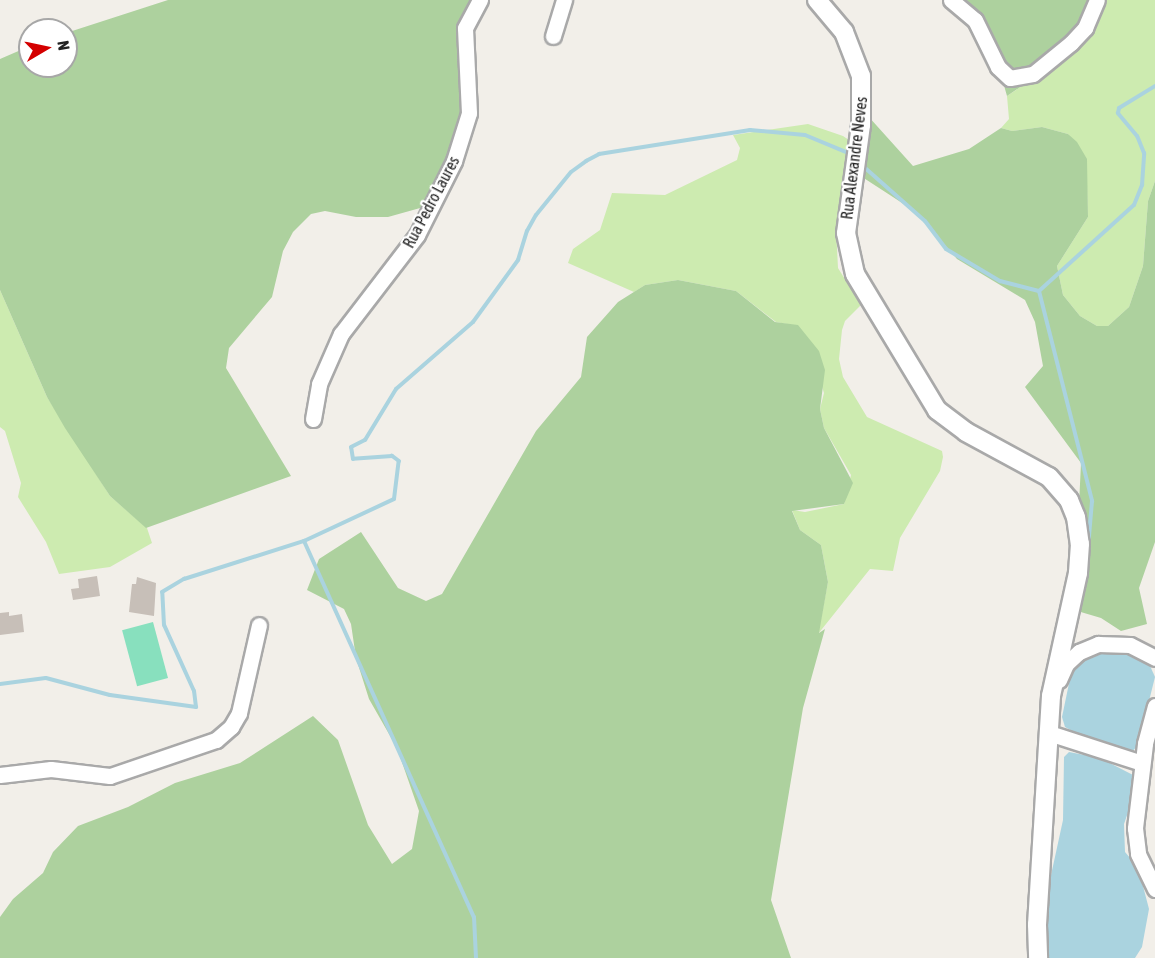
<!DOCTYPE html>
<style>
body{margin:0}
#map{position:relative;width:1155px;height:958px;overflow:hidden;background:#f2efe9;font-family:"Asap Condensed",sans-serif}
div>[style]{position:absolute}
.grass>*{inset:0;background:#cdebb0}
.forest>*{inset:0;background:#add19e}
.pitch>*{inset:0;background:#88e0be;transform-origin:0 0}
.water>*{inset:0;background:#aad3df}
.stream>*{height:4px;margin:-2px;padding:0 2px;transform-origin:2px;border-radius:2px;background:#aad3df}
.building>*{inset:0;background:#c7bfb8}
.roads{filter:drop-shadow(2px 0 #a9a9a9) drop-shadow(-2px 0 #a9a9a9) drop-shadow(0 2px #a9a9a9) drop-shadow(0 -2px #a9a9a9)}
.minor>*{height:15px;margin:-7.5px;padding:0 7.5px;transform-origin:7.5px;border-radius:7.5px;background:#fff}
.tertiary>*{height:18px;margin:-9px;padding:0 9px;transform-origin:9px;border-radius:9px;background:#fff}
span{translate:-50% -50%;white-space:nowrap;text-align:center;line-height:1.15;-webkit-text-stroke:4.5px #fff;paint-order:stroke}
.street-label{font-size:16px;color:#222}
.north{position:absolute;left:18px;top:18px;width:60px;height:60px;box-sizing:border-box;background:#fff;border:2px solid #a7a7a7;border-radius:50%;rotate:81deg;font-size:16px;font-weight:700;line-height:24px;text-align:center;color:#222}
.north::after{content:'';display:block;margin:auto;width:21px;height:27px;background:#d40000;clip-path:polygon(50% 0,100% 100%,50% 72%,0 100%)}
</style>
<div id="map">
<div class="grass">
<div style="clip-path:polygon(1095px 0,1155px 0,1155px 181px,1148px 201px,1143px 266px,1129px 307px,1108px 326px,1097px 326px,1080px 316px,1063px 295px,1057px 266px,1088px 217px,1086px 158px,1068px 134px,1042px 127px,1012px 131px,1001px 128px,1009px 119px,1007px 96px,1022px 86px)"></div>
<div style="clip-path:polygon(808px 124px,843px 136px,861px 148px,836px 228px,838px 268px,861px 305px,845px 321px,842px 330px,839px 359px,843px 377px,867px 417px,942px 451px,943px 457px,940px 471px,900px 538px,893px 571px,870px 569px,818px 634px,828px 582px,821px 545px,800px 530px,792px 510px,805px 512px,844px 504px,851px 475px,824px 428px,820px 409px,824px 393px,807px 339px,798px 326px,776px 322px,736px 291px,678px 280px,645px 285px,634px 292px,568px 263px,573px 249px,600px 230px,612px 193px,665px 195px,737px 160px,740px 148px,733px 135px)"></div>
<div style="clip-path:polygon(0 290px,47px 397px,110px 496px,147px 528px,152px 543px,110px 567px,59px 574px,46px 542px,18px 497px,21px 483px,5px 431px,0 427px)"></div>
</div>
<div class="forest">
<div style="clip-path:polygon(168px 0,488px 0,470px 29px,476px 94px,473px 134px,438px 203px,388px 217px,356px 217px,325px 211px,311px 214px,293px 232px,283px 251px,272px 297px,229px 348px,226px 368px,291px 476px,146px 528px,110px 496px,65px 428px,47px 397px,0 290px,0 59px,30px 46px,30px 66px,66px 66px,66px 33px)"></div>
<div style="clip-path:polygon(942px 0,1095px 0,1053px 65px,1007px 96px,997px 61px,976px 28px)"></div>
<div style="clip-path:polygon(859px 106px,913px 166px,969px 149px,1001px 128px,1012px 131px,1042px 127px,1068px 134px,1077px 142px,1087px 159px,1088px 217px,1057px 266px,1063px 295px,1080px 316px,1097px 326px,1108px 326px,1129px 307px,1143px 266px,1148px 201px,1155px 181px,1155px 542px,1139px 588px,1147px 624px,1121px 631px,1101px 618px,1074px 610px,1081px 463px,1025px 387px,1043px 366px,1035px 322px,1025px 300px,957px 259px,916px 212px,856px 173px,861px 148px,849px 140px)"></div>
<div style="clip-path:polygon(678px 280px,736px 291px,775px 322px,798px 325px,819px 351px,825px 370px,820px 409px,824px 428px,853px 483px,844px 504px,792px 511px,800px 530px,821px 545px,828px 582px,819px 633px,825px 629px,803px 708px,771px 900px,791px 958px,0 958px,0 917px,13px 899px,43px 873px,53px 852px,78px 826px,128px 807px,175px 783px,240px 763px,313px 716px,338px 740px,368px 825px,392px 864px,412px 849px,419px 811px,397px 748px,369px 699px,356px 658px,351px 624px,344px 609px,307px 590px,319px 559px,361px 532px,398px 588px,426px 601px,442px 594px,536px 431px,581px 377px,587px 337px,618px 302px,645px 285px)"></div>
</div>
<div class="pitch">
<div style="left:153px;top:622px;width:58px;height:32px;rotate:75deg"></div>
</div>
<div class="water">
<div style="clip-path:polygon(1106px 653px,1131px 653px,1147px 659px,1155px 677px,1138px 745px,1132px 752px,1085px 738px,1065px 727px,1062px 717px,1072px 669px,1090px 656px)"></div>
<div style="clip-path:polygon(1069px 752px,1100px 758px,1133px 775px,1134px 795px,1124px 824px,1125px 852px,1138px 867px,1149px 909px,1142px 947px,1135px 958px,1043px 958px,1048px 889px,1063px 820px,1064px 757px)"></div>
</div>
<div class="stream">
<div style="left:864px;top:167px;width:81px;rotate:41.5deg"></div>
<div style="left:925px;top:221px;width:35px;rotate:53deg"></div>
<div style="left:946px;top:249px;width:63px;rotate:30.7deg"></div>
<div style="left:1000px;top:281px;width:40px;rotate:14.4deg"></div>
<div style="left:1039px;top:291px;width:217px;rotate:75.8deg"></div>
<div style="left:1092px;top:501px;width:47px;rotate:94.9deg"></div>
<div style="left:1039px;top:291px;width:128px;rotate:-42.2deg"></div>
<div style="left:1134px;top:205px;width:22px;rotate:-68deg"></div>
<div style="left:1142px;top:185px;width:32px;rotate:-86deg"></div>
<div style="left:1144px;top:153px;width:18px;rotate:-112deg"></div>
<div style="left:1137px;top:136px;width:30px;rotate:-130deg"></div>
<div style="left:1118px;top:113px;width:5px;rotate:-79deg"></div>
<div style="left:1119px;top:108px;width:42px;rotate:-31.4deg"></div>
<div style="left:304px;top:541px;width:413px;rotate:65.7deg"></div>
<div style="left:474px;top:917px;width:41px;rotate:87.2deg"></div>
<div style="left:0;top:684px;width:46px;rotate:-7.4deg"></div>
<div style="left:46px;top:678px;width:66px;rotate:14.9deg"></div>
<div style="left:110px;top:695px;width:87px;rotate:7.9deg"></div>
<div style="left:196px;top:707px;width:16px;rotate:-97deg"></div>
<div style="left:194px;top:691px;width:72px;rotate:-114.4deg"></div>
<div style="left:164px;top:625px;width:33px;rotate:-93deg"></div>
<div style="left:162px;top:592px;width:26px;rotate:-31deg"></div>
<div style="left:184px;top:579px;width:126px;rotate:-17.6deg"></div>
<div style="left:304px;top:541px;width:99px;rotate:-25deg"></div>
<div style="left:394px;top:499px;width:38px;rotate:-83deg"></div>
<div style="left:399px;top:461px;width:9px;rotate:-144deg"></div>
<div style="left:392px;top:456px;width:39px;rotate:176deg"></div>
<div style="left:353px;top:459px;width:12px;rotate:-99deg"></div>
<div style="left:351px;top:447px;width:16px;rotate:-27deg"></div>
<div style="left:365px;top:440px;width:60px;rotate:-58.7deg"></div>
<div style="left:396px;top:389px;width:102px;rotate:-41deg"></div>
<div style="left:473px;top:322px;width:77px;rotate:-54deg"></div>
<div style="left:518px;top:260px;width:30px;rotate:-73deg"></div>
<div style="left:527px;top:231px;width:18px;rotate:-61deg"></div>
<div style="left:536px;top:215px;width:55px;rotate:-50.9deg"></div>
<div style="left:571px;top:172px;width:19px;rotate:-36deg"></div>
<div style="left:586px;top:161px;width:15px;rotate:-28deg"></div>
<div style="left:599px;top:154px;width:153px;rotate:-9deg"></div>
<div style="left:750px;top:130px;width:55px;rotate:5.2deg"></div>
<div style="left:805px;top:135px;width:44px;rotate:22.5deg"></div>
</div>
<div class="building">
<div style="clip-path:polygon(97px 576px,100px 596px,73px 600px,71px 589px,79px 588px,78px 579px)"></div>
<div style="clip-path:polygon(137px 577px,156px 583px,154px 616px,129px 612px,132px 584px,136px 584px)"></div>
<div style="clip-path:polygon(9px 612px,9px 616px,22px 614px,24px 632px,0 635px,0 613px)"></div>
</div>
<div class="roads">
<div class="minor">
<div style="left:951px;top:0;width:31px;rotate:40deg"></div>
<div style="left:975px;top:20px;width:52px;rotate:63.9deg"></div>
<div style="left:998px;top:67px;width:16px;rotate:43deg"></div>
<div style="left:1010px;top:78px;width:23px;rotate:-10deg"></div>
<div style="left:1033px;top:74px;width:49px;rotate:-39.2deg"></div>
<div style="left:1071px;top:43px;width:21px;rotate:-47deg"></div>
<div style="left:1085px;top:28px;width:30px;rotate:-67deg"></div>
<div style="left:553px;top:36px;width:38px;rotate:-73deg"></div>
<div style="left:313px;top:419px;width:36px;rotate:-80deg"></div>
<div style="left:319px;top:384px;width:55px;rotate:-66.3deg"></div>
<div style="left:341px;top:334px;width:125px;rotate:-52.5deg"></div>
<div style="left:417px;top:235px;width:83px;rotate:-63.4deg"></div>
<div style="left:454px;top:161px;width:50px;rotate:-72.6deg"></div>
<div style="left:469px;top:113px;width:85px;rotate:-92.7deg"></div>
<div style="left:465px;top:28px;width:32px;rotate:-62deg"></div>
<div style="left:1059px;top:680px;width:17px;rotate:-66deg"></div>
<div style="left:1066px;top:664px;width:18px;rotate:-43deg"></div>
<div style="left:1079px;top:652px;width:21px;rotate:-23deg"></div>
<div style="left:1098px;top:644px;width:32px;rotate:2deg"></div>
<div style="left:1130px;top:645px;width:28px;rotate:27deg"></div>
<div style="left:1155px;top:706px;width:39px;rotate:105deg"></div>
<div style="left:1145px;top:744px;width:85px;rotate:96.8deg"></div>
<div style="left:1135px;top:828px;width:26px;rotate:83deg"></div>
<div style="left:1138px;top:854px;width:39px;rotate:64deg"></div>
<div style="left:1049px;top:733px;width:98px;rotate:17.9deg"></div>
<div style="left:0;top:775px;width:51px;rotate:-6.7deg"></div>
<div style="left:51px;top:769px;width:59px;rotate:6.8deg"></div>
<div style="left:110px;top:776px;width:112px;rotate:-18.8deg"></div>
<div style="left:216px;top:740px;width:20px;rotate:-41deg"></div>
<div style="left:231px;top:727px;width:16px;rotate:-60deg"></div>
<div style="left:239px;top:713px;width:90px;rotate:-77.2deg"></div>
</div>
<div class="tertiary">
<div style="left:817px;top:0;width:42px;rotate:49.8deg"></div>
<div style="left:844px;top:32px;width:47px;rotate:68.9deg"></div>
<div style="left:861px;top:76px;width:49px;rotate:90deg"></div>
<div style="left:861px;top:125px;width:109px;rotate:97.9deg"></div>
<div style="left:846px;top:233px;width:42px;rotate:77.6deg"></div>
<div style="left:855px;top:274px;width:159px;rotate:58.9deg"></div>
<div style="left:937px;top:410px;width:36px;rotate:37deg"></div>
<div style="left:966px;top:432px;width:94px;rotate:28.5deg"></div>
<div style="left:1049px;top:477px;width:30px;rotate:49deg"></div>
<div style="left:1069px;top:500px;width:18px;rotate:68deg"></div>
<div style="left:1076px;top:517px;width:27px;rotate:82deg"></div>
<div style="left:1080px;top:544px;width:29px;rotate:94deg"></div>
<div style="left:1078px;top:573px;width:126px;rotate:102.4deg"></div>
<div style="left:1051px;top:696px;width:229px;rotate:93.5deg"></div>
<div style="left:1037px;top:925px;width:33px;rotate:88deg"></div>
</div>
</div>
<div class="street-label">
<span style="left:854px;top:158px;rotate:-83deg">Rua Alexandre Neves</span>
<span style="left:431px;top:202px;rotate:-62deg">Rua Pedro Laures</span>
</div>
<div class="north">N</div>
</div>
